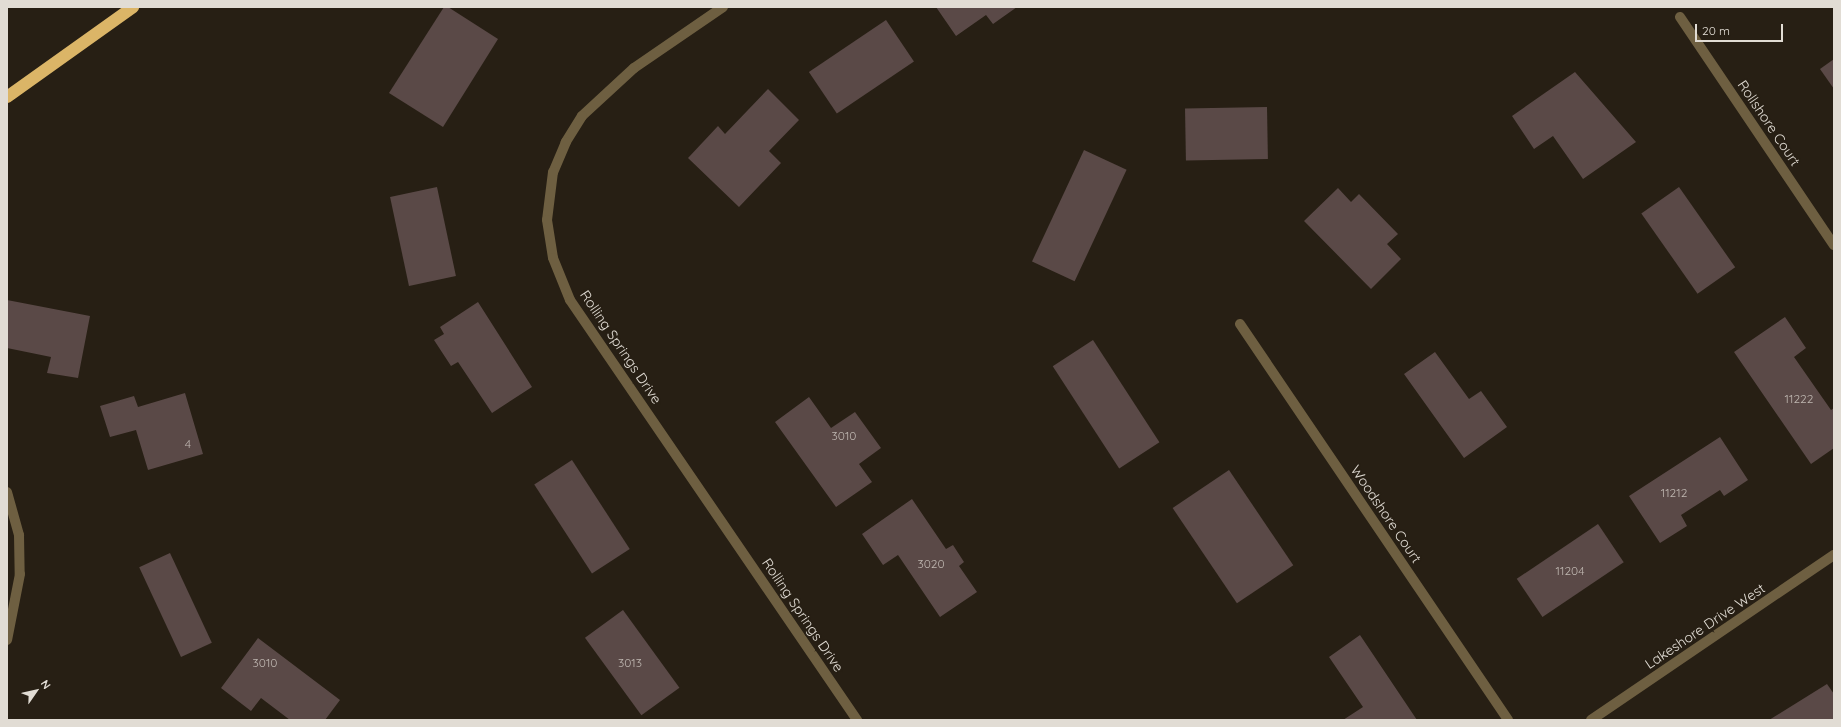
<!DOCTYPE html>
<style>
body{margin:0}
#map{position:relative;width:1841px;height:727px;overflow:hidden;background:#271f14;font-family:Quicksand,sans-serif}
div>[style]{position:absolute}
.building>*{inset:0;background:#5a4947;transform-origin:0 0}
.street>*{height:10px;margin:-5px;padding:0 5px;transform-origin:5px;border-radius:5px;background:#6e5f41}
.highway>*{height:12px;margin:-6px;padding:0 6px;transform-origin:6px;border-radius:6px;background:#dbb567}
span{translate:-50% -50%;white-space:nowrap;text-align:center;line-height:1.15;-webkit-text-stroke:3.5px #271f14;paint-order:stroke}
.number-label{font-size:12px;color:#bfb7b1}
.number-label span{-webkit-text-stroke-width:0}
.street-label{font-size:14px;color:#e1dcd4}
.frame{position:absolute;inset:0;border:8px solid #e1dcd4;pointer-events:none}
.north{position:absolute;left:16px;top:671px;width:40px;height:40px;-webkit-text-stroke:3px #271f14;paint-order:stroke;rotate:56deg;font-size:11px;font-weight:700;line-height:16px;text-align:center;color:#e1dcd4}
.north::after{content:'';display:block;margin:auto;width:14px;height:18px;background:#e1dcd4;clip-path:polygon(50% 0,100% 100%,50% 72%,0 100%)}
.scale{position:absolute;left:1695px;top:24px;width:88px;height:18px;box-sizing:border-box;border:2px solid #e1dcd4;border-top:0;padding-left:5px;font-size:12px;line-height:14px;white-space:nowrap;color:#e1dcd4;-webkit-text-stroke:3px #271f14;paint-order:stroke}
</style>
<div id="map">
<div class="building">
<div style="clip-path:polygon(444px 7px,448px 7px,498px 39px,443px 127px,389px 93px)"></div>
<div style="clip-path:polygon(936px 7px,1017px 7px,993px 24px,986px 15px,956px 36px)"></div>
<div style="left:886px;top:20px;width:50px;height:93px;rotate:56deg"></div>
<div style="clip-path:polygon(1834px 59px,1834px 89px,1820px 69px)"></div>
<div style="clip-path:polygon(1575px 72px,1636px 142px,1583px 179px,1553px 136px,1534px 149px,1512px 116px)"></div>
<div style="clip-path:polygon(768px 89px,799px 120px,769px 151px,781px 163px,739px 207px,688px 158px,718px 126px,725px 134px)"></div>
<div style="left:1267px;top:107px;width:52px;height:82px;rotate:89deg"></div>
<div style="left:1084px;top:150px;width:47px;height:123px;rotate:25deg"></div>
<div style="left:437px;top:187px;width:91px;height:48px;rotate:78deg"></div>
<div style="left:1679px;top:187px;width:98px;height:46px;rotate:55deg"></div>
<div style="clip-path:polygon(1338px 188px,1351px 202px,1359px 194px,1398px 234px,1387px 244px,1401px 259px,1371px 289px,1304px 221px)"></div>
<div style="clip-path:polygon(7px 300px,90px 316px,78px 378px,47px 373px,51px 357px,7px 348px)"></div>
<div style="clip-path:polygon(478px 302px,532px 387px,492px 413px,458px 362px,451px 366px,434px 340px,444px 334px,440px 327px)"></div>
<div style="clip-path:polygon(1785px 317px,1806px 348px,1794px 357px,1831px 410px,1834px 408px,1834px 448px,1811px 464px,1734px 352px)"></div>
<div style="left:1093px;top:340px;width:122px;height:48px;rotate:57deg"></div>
<div style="clip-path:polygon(1435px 352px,1469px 399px,1481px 391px,1507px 427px,1464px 458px,1404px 374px)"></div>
<div style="clip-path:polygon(185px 393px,203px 454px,148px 470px,136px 430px,110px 437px,100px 406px,134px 396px,138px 407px)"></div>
<div style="clip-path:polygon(809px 397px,831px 428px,855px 412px,881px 448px,859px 464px,872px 482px,836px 507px,775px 422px)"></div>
<div style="clip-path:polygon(1720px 437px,1748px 480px,1724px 496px,1720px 490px,1681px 515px,1687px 526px,1660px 543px,1629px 496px)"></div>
<div style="left:572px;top:460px;width:106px;height:45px;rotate:57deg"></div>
<div style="left:1229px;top:470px;width:115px;height:68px;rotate:56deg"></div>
<div style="clip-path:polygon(912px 499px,946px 549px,953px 545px,964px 562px,959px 566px,977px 592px,940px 617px,898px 555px,883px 565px,862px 534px)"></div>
<div style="left:1598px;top:524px;width:46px;height:98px;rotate:56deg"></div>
<div style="left:170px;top:553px;width:99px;height:34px;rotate:65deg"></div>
<div style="left:623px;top:610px;width:96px;height:47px;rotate:54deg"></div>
<div style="clip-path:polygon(1360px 635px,1417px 720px,1343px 720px,1363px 707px,1329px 657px)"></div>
<div style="clip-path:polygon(258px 638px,340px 700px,325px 720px,290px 720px,261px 698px,251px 711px,221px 688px)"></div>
<div style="clip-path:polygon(1827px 684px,1834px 694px,1834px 720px,1769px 720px)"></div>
</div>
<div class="street">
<div style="left:723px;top:7px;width:108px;rotate:145.6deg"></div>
<div style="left:634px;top:68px;width:71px;rotate:137.3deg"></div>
<div style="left:582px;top:116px;width:31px;rotate:122deg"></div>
<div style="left:566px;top:142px;width:33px;rotate:113deg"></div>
<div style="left:553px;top:172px;width:48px;rotate:97.1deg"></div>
<div style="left:547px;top:220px;width:38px;rotate:81deg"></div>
<div style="left:553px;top:258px;width:45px;rotate:68deg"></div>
<div style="left:570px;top:300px;width:509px;rotate:55.65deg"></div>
<div style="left:1680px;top:17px;width:275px;rotate:56deg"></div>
<div style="left:1240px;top:324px;width:478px;rotate:55.9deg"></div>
<div style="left:7px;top:492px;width:45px;rotate:74.4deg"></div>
<div style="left:19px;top:535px;width:39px;rotate:89deg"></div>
<div style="left:20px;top:574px;width:67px;rotate:101.1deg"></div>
<div style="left:1591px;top:720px;width:294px;rotate:-34.2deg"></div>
</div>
<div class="highway">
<div style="left:7px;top:97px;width:155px;rotate:-35.5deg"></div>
</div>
<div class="number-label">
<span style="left:1799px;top:399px">11222</span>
<span style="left:844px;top:436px">3010</span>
<span style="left:188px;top:444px">4</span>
<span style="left:1674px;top:493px">11212</span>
<span style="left:931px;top:564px">3020</span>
<span style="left:1570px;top:571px">11204</span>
<span style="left:265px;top:663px">3010</span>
<span style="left:630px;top:663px">3013</span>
</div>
<div class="street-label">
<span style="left:1769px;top:123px;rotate:56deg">Rollshore Court</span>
<span style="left:621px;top:347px;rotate:56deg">Rolling Springs Drive</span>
<span style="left:1386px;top:514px;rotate:56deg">Woodshore Court</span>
<span style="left:803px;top:615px;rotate:56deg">Rolling Springs Drive</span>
<span style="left:1705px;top:626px;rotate:-34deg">Lakeshore Drive West</span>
</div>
<div class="frame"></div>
<div class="north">N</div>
<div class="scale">20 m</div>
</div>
